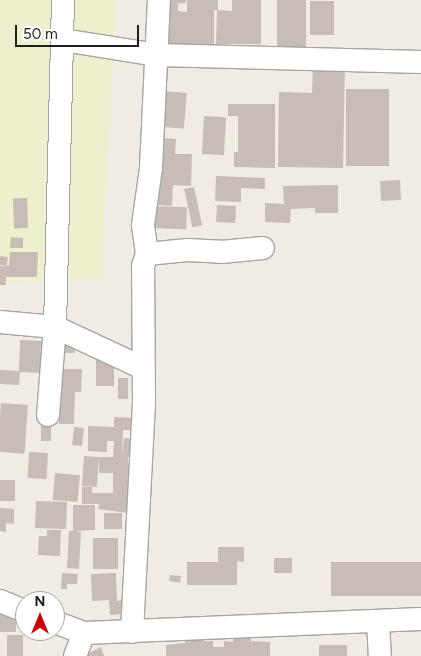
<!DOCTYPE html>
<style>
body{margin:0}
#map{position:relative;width:421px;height:656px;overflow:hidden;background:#f0ebe3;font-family:Figtree,sans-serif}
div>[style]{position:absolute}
.farmland>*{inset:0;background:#eef0cd}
.building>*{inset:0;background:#c8bdb6;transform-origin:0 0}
.roads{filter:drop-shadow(1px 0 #a5a5a5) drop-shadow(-1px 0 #a5a5a5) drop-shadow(0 1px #a5a5a5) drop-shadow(0 -1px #a5a5a5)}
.minor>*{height:22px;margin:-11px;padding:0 11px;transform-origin:11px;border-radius:11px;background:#fff}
span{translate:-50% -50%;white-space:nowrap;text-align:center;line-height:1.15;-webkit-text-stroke:5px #fff;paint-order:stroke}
.north{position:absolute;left:15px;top:591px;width:50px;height:50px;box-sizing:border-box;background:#fff;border:1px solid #a5a5a5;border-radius:50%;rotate:0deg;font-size:14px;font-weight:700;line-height:20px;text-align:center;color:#1e1e1e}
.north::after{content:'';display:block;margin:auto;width:18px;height:22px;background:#cc0003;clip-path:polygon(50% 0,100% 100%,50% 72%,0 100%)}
.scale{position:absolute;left:15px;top:25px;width:124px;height:22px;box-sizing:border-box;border:2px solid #1e1e1e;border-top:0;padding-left:6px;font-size:15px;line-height:18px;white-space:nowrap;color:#1e1e1e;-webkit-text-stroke:4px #fff;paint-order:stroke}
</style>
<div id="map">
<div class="farmland">
<div style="clip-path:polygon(0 0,116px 0,101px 279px,0 283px)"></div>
</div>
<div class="building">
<div style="clip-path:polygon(168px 0,186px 0,186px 3px,171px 4px,178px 4px,178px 11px,187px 12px,187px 0,218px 0,218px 10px,214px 10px,214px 44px,165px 44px)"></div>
<div style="clip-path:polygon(232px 0,261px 0,261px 44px,216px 44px,217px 10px,232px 11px)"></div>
<div style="left:277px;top:0;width:29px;height:47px"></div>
<div style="left:310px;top:1px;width:24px;height:34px"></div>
<div style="clip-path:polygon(313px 61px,345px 62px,343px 168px,278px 167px,279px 92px,312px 93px)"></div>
<div style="left:346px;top:89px;width:43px;height:77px"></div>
<div style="left:164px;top:91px;width:23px;height:36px;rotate:5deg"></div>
<div style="clip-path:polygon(228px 104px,275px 104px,275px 168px,234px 167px,234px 152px,238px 152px,238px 116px,228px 116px)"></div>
<div style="left:204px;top:116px;width:22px;height:38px;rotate:3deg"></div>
<div style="clip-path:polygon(161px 138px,176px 139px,175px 154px,192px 154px,191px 186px,173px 185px,172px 206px,158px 205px)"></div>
<div style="clip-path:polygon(216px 176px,265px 178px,265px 189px,241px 188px,241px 202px,215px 201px)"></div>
<div style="left:400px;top:180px;width:20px;height:20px;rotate:87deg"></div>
<div style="clip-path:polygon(338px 185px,338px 213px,315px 213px,315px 208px,291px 209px,290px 223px,265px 222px,265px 203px,284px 204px,283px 186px)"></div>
<div style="left:194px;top:187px;width:39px;height:10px;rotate:78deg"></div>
<div style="left:27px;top:198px;width:30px;height:14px;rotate:88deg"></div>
<div style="left:217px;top:205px;width:19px;height:17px;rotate:3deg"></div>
<div style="left:152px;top:206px;width:35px;height:22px;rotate:2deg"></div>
<div style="clip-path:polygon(11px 237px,23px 238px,23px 248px,10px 248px)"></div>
<div style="clip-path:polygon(10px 252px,38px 252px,37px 277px,6px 277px,6px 285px,0 285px,0 266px,9px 266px)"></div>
<div style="left:0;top:256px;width:8px;height:9px;rotate:7deg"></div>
<div style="clip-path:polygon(20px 340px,41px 341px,40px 373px,20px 372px,19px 385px,0 384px,0 370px,19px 371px)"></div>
<div style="left:63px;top:345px;width:12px;height:8px"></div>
<div style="left:96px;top:360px;width:18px;height:26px"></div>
<div style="clip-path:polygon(61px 369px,82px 369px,81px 392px,75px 392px,74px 424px,59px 424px)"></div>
<div style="left:118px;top:378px;width:10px;height:21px"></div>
<div style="left:1px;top:403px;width:27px;height:49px;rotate:4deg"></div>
<div style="clip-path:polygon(114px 417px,134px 418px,134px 430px,123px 430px,122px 457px,124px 438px,138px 439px,138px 457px,128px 457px,128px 513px,98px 509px,99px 504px,82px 504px,82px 487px,92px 487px,92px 493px,113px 493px,113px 473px,99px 473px,99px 457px,113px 457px,114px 441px,107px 441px,107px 452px,88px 451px,88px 426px,114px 427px)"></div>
<div style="left:41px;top:426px;width:10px;height:15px"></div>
<div style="left:74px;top:427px;width:10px;height:18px;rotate:6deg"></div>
<div style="left:29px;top:452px;width:19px;height:26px;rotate:3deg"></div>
<div style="left:84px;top:456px;width:15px;height:30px;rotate:4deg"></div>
<div style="left:55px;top:473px;width:25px;height:27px;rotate:5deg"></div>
<div style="left:0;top:480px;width:15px;height:21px"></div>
<div style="left:36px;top:501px;width:31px;height:27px;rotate:2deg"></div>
<div style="clip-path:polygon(73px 505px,95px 505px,95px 530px,76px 531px,81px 532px,79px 569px,67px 568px,69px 531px,73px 531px)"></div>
<div style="clip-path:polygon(0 508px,14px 509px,14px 524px,6px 523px,6px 532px,0 531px)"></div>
<div style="left:122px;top:513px;width:16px;height:18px;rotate:90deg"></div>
<div style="clip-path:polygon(47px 530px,61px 530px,60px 556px,38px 555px,39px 536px,47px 536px)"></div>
<div style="left:93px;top:538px;width:25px;height:31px"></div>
<div style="clip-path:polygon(218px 547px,244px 547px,244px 562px,237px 561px,237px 585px,187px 585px,187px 562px,218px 562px)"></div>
<div style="left:274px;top:558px;width:18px;height:15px"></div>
<div style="left:331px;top:562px;width:90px;height:34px"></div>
<div style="clip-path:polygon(62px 573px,78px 574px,77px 584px,67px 584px,67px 589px,61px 589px)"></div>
<div style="clip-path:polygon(116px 573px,117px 601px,122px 600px,123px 614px,110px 615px,109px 600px,92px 601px,91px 574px)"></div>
<div style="clip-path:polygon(170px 575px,181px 576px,180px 583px,169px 581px)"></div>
<div style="left:0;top:611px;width:16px;height:21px"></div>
<div style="clip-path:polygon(185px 632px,204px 633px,204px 641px,213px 641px,213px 647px,224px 647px,224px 641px,233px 642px,233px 633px,251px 633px,251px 641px,270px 642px,270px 656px,166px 656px,166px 645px,185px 643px)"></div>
<div style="left:7px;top:635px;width:16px;height:21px"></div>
<div style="left:319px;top:645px;width:28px;height:11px"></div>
<div style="clip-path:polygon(101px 647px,104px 656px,83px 656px)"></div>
</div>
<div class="roads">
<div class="minor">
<div style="left:63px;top:40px;width:96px;rotate:9deg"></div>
<div style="left:158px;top:55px;width:263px;rotate:1.5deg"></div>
<div style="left:147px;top:254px;width:41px;rotate:-5.6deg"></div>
<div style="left:188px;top:250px;width:33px;rotate:3deg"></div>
<div style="left:221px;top:252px;width:42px;rotate:-5.4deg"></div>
<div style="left:0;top:322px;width:55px;rotate:5.2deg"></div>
<div style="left:55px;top:327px;width:97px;rotate:25deg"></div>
<div style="left:48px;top:415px;width:88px;rotate:-85.5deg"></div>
<div style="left:55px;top:327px;width:327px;rotate:-88.6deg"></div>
<div style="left:0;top:601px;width:27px;rotate:22deg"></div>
<div style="left:378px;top:621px;width:35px;rotate:87deg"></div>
<div style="left:55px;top:622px;width:31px;rotate:21deg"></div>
<div style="left:84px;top:633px;width:337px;rotate:-2.4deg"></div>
<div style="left:132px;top:632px;width:231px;rotate:-87deg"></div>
<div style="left:144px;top:401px;width:135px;rotate:-90.4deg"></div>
<div style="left:143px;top:266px;width:13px;rotate:-72deg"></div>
<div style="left:147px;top:254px;width:29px;rotate:-98deg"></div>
<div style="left:143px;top:225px;width:58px;rotate:-82deg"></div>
<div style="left:151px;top:168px;width:168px;rotate:-87.3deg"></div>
<div style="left:75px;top:656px;width:25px;rotate:-69deg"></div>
</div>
</div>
<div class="north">N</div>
<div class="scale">50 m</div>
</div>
